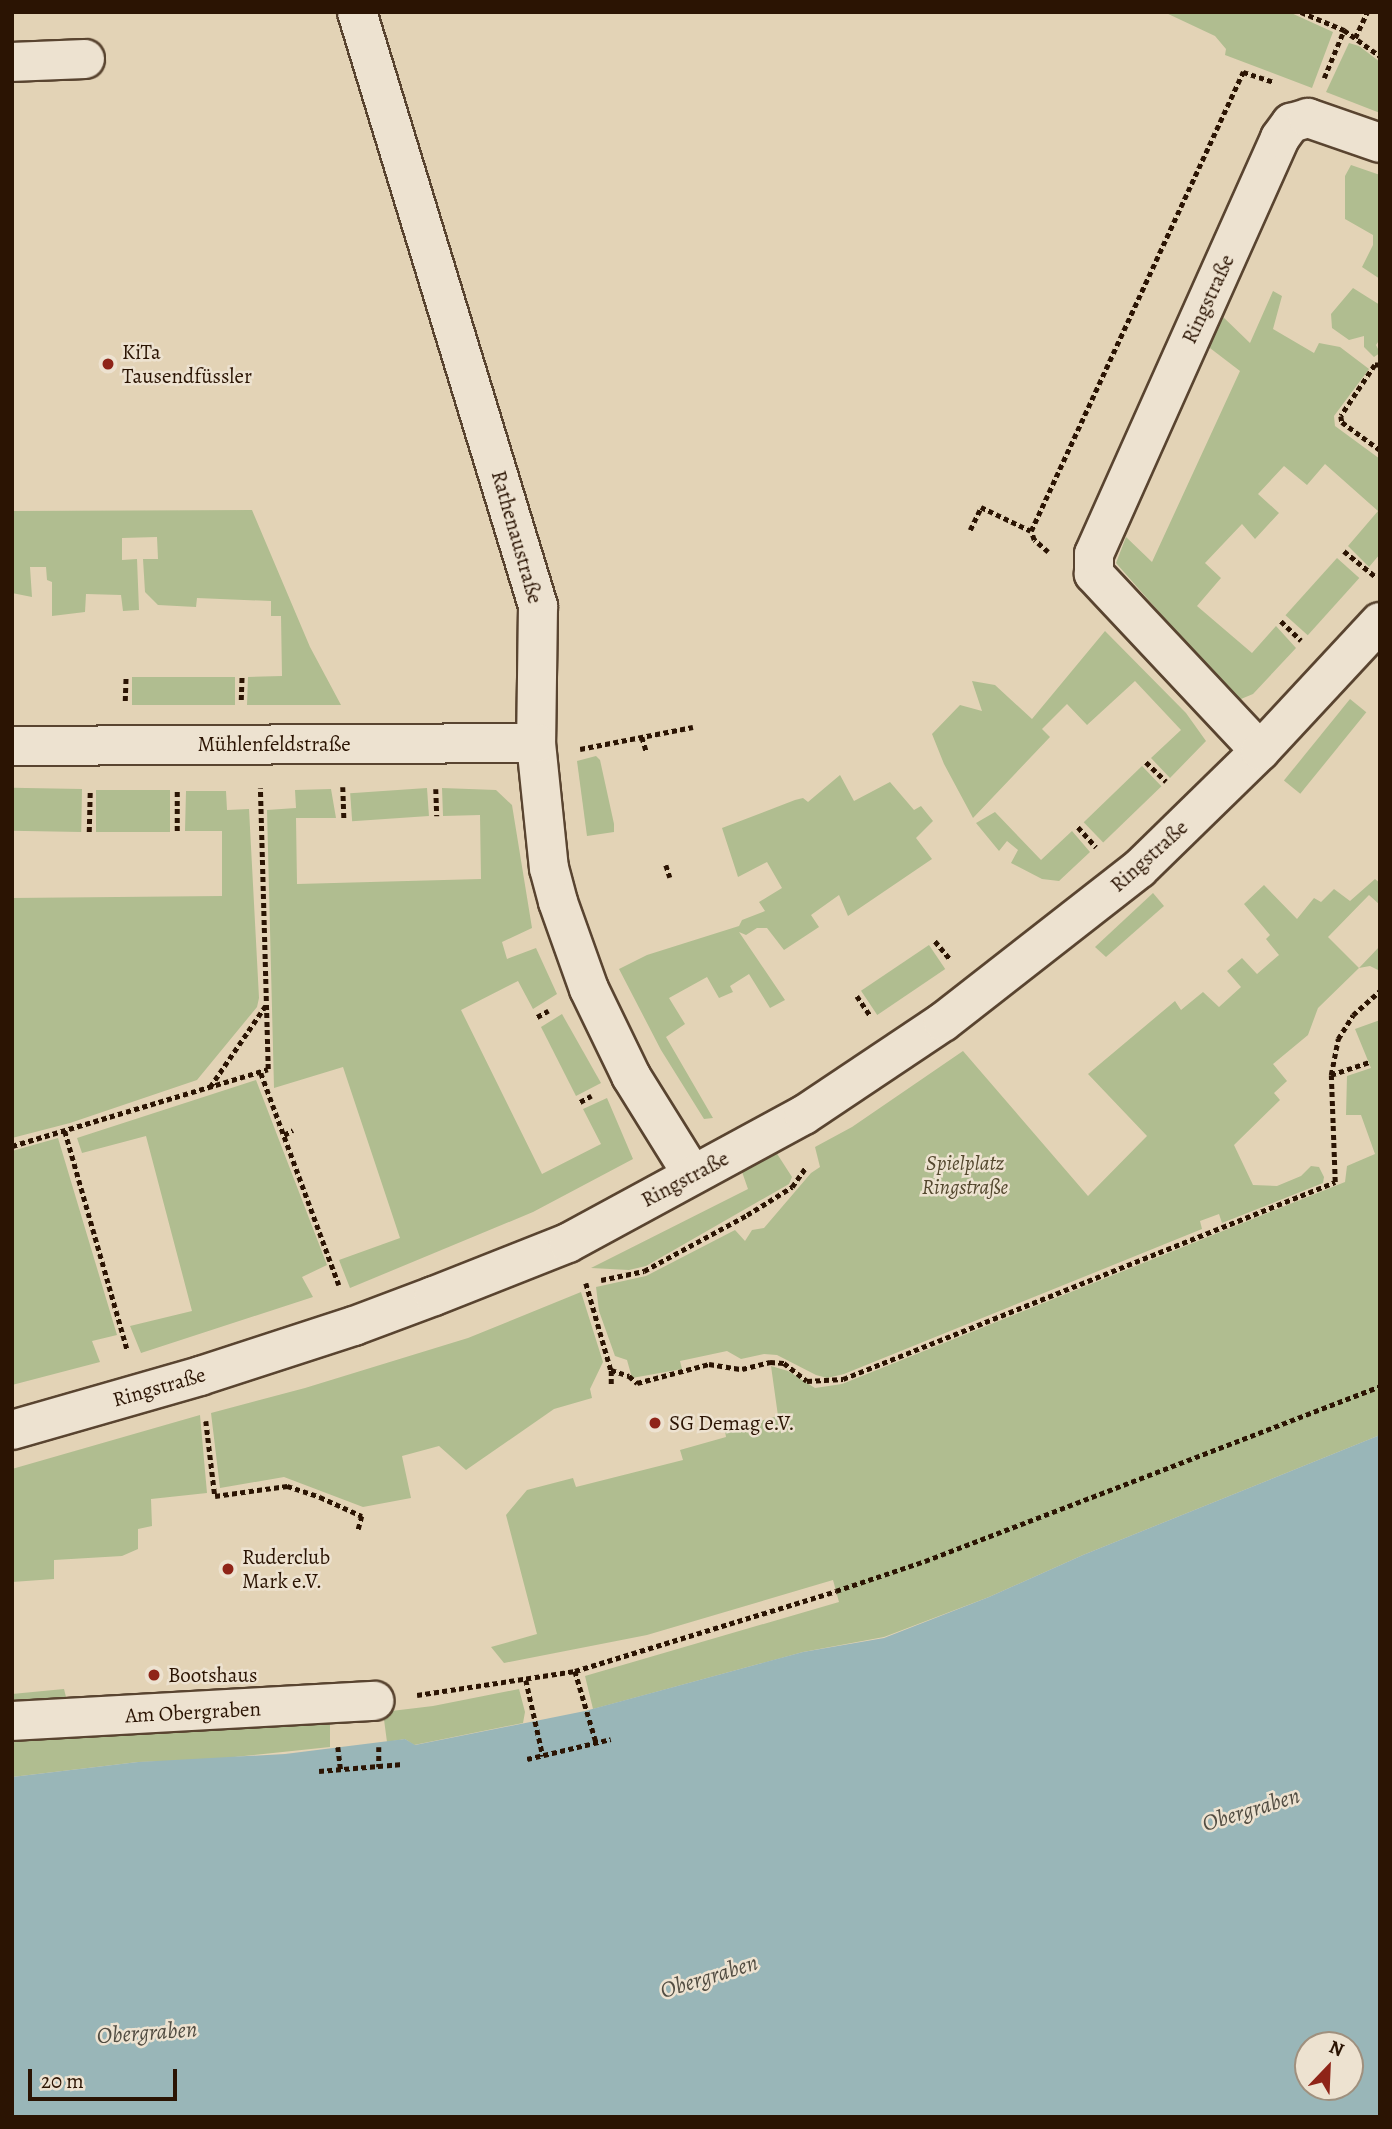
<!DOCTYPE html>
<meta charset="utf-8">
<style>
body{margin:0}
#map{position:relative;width:1392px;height:2129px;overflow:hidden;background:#e3d3b6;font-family:Alegreya,serif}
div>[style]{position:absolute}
.green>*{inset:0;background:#b0bd90;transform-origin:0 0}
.water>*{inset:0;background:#99b6b8}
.path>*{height:4.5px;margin-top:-2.25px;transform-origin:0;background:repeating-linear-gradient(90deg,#2b1403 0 5px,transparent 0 8.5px)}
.roads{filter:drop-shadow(2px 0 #594430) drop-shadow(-2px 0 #594430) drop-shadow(0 2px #594430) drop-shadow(0 -2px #594430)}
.minor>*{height:38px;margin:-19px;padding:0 19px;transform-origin:19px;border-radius:19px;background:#ede2d0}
.dots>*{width:19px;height:19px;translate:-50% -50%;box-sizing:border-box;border:4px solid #ede2d0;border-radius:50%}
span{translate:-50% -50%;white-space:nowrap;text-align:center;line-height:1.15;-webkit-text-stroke:5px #ede2d0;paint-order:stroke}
.street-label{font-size:21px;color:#2b1403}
.poi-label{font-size:21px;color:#2b1403}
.left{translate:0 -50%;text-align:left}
.park-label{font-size:21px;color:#53472d;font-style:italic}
.water-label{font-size:23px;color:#524d42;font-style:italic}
.frame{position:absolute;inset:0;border:14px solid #2b1403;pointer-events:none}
.north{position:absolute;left:1294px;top:2031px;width:70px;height:70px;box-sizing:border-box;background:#ede2d0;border:2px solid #9f907e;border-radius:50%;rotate:23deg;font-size:19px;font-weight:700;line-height:28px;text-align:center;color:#2b1403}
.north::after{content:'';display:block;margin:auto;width:24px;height:32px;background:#8f2418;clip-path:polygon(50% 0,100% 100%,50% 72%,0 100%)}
.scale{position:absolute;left:28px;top:2069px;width:149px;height:32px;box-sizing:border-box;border:4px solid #2b1403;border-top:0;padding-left:9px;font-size:21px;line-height:24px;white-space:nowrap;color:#2b1403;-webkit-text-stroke:5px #ede2d0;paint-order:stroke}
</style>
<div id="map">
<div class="green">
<div style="clip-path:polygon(1164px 12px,1289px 12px,1333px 32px,1312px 88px,1225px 55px,1226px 49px,1215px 36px)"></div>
<div style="clip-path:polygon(1349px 43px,1359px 46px,1380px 62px,1380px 113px,1326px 92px)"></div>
<div style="clip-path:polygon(1351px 165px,1380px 175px,1380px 279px,1362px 267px,1373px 245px,1373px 235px,1345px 219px,1345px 176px)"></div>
<div style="clip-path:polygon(1353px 288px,1380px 305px,1380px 339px,1376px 345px,1380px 353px,1374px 357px,1364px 347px,1364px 336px,1349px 340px,1332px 328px,1331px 314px)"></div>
<div style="clip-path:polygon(1273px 291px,1282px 296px,1273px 329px,1314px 353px,1319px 343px,1340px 347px,1369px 369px,1334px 416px,1335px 426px,1380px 459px,1380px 554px,1369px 567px,1348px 546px,1378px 511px,1325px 464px,1307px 485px,1284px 466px,1258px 494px,1279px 513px,1255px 539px,1242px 524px,1205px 563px,1221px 578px,1197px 606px,1252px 653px,1276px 626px,1296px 648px,1253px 694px,1241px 699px,1232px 695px,1116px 563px,1126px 537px,1152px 562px,1240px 371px,1206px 345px,1220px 314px,1250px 343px)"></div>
<div style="clip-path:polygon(252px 510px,310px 647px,341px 705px,247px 705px,248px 677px,282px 676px,281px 616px,271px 616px,271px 601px,197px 598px,196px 607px,158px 605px,145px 592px,143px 559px,158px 559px,157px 537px,122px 538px,122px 560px,137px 559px,139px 610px,123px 611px,121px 595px,86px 594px,85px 612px,52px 616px,52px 582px,47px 580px,46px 567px,30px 567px,32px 597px,12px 593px,12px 511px)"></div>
<div style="left:1337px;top:558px;width:30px;height:77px;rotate:42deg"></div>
<div style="clip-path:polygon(1105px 631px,1186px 713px,1206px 741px,1170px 778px,1151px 758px,1181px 730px,1135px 681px,1087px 725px,1067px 704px,1042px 729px,1050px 737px,973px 818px,944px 764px,932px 734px,960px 705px,982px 711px,972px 681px,995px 685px,1032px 719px)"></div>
<div style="left:132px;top:677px;width:103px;height:28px"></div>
<div style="left:1350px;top:699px;width:21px;height:105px;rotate:39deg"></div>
<div style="clip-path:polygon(596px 756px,600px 760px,614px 824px,614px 832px,587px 836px,577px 761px)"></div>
<div style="left:1142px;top:766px;width:28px;height:81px;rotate:46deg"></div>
<div style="clip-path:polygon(840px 775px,854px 801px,890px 782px,914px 810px,921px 806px,933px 821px,916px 838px,932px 859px,848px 916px,839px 895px,811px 915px,819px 927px,784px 950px,767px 928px,757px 928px,746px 935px,739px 932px,785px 1000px,770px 1008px,749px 974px,730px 986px,733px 992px,719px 998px,707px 977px,669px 998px,685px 1024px,666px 1037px,713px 1118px,704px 1119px,661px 1050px,619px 969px,647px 955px,739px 926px,742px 920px,765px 911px,759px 902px,782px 888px,767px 862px,738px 877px,722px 828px,795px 800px,803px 798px,808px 802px)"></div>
<div style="left:427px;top:788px;width:28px;height:77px;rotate:86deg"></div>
<div style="clip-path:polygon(442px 788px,496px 790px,512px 805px,532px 928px,502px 942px,507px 959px,536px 948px,557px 994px,533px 1009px,518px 981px,461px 1010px,542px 1174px,601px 1144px,583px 1109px,607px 1098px,633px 1159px,533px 1212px,350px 1288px,339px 1260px,400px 1238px,343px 1067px,274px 1088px,267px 810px,296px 808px,295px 790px,331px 789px,336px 818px,296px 818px,297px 884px,481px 879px,480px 815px,443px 816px)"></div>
<div style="left:82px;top:789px;width:43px;height:70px;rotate:91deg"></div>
<div style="left:96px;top:790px;width:74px;height:42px"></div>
<div style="clip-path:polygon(186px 791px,226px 791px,227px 810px,249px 809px,259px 998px,257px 1007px,197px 1080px,70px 1123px,12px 1138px,12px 898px,222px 896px,222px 831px,185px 831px)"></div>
<div style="clip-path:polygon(995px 812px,1041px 860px,1072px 831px,1090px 852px,1059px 881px,1042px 879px,1011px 863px,1018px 850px,1007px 841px,999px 851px,976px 823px)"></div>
<div style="clip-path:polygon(1375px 879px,1380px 883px,1380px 905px,1369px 895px,1328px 937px,1359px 968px,1380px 946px,1380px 971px,1370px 966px,1359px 968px,1318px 1008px,1308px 1035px,1273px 1064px,1287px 1081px,1274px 1093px,1280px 1100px,1234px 1145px,1253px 1185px,1277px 1186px,1301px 1176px,1311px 1166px,1319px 1167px,1324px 1177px,1323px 1183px,1222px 1223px,1219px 1214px,1200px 1221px,1202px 1229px,844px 1374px,827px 1378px,816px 1375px,777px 1355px,764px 1354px,741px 1359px,727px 1351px,680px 1361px,682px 1369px,632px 1378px,627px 1360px,615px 1356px,599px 1311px,596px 1287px,646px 1276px,735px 1230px,745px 1241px,752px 1230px,764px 1228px,811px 1173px,820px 1167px,815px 1147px,852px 1127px,963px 1051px,1088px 1196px,1147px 1136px,1088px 1074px,1175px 1001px,1181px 1010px,1203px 992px,1219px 1007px,1241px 987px,1227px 971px,1242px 958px,1257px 974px,1279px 955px,1266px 939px,1270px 935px,1244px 904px,1264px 885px,1297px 919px,1314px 898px,1321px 902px,1334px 889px,1350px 901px)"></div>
<div style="clip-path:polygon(1153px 893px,1164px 906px,1106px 957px,1095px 947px)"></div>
<div style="left:929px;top:945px;width:29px;height:82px;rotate:56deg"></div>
<div style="clip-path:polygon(562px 1014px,601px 1083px,576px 1096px,541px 1027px)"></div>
<div style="clip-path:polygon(1380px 1020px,1380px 1435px,1083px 1555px,989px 1597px,884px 1637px,803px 1652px,593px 1709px,585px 1676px,839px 1602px,833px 1580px,647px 1635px,504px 1663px,491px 1647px,537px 1634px,506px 1515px,527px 1490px,573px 1478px,576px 1487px,683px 1460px,680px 1450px,726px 1437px,725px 1431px,778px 1416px,771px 1366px,788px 1371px,815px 1388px,842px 1384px,1345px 1182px,1347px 1166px,1375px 1154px,1361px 1115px,1346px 1115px,1347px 1076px,1371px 1068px,1355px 1029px)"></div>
<div style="clip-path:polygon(256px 1080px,327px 1265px,302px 1277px,313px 1297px,141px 1353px,130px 1326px,192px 1311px,146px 1136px,82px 1153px,77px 1138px)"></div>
<div style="clip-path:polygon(58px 1138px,117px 1335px,92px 1341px,100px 1362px,12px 1385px,12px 1151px)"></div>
<div style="clip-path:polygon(774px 1149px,792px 1177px,789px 1184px,646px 1266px,629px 1270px,591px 1268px,748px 1189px,741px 1169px)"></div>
<div style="clip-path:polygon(581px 1292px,603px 1362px,590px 1389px,592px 1398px,554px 1409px,466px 1470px,439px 1446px,402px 1456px,411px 1498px,363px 1507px,284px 1477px,220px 1488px,211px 1413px,305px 1388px,468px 1338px)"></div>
<div style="clip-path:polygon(200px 1415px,207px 1493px,151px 1499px,152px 1526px,138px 1529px,138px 1549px,122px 1556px,54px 1560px,54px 1579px,12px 1582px,12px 1469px)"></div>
<div style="clip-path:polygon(64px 1689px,68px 1705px,12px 1706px,12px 1694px)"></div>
<div style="clip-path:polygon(519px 1689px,525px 1712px,523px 1723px,414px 1745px,405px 1739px,387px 1742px,383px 1712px,433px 1706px)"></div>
<div style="clip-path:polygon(330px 1715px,330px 1747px,206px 1760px,138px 1762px,12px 1777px,12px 1736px)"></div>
</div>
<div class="water">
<div style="clip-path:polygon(evenodd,1380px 1435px,1380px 2117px,12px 2117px,12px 1777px,138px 1762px,285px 1754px,405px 1739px,415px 1745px,585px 1711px,803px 1652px,884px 1638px,989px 1597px,1083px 1555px,1380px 1435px,1308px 2045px,1350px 2045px,1350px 2087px,1308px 2087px,1308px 2045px)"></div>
</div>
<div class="path">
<div style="left:1301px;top:12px;width:47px;rotate:22.7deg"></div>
<div style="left:1344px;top:30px;width:44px;rotate:35.8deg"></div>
<div style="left:1355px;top:38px;width:29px;rotate:-65deg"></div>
<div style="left:1324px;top:78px;width:52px;rotate:-67.4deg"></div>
<div style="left:1380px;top:365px;width:5px;rotate:180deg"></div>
<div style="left:1375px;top:365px;width:61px;rotate:123.7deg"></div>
<div style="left:1341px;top:416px;width:6px;rotate:81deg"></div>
<div style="left:1342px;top:422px;width:47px;rotate:36.4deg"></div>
<div style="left:970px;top:530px;width:25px;rotate:-64deg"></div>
<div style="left:981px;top:507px;width:55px;rotate:25.6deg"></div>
<div style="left:1344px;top:551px;width:41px;rotate:39.1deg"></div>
<div style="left:1048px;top:552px;width:18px;rotate:-139deg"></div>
<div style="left:1034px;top:540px;width:9px;rotate:-108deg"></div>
<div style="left:1031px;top:531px;width:506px;rotate:-65.21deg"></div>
<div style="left:1243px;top:72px;width:32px;rotate:18deg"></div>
<div style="left:1281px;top:621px;width:28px;rotate:44deg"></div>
<div style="left:241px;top:700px;width:24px;rotate:-88deg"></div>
<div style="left:125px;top:701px;width:24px;rotate:-88deg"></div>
<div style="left:642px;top:737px;width:14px;rotate:73deg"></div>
<div style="left:580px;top:749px;width:115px;rotate:-11deg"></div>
<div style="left:1146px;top:762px;width:28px;rotate:44deg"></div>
<div style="left:343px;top:787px;width:31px;rotate:88deg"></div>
<div style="left:436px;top:789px;width:27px;rotate:88deg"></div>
<div style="left:1078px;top:827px;width:27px;rotate:48deg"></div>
<div style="left:177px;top:831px;width:41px;rotate:-90deg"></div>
<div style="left:89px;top:832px;width:41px;rotate:-88.6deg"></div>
<div style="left:666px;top:865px;width:13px;rotate:72deg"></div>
<div style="left:935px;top:941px;width:23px;rotate:50deg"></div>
<div style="left:857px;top:996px;width:23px;rotate:56deg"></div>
<div style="left:537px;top:1017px;width:13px;rotate:-29deg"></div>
<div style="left:261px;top:1073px;width:226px;rotate:69.8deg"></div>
<div style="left:1331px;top:1075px;width:40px;rotate:-18.9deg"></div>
<div style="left:210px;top:1087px;width:99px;rotate:-55.7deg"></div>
<div style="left:580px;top:1102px;width:13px;rotate:-29deg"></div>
<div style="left:65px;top:1131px;width:227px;rotate:74.1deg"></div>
<div style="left:284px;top:1135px;width:10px;rotate:-29deg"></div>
<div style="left:12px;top:1146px;width:267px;rotate:-16.7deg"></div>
<div style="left:268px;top:1069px;width:281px;rotate:-91.6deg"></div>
<div style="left:601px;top:1280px;width:44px;rotate:-11.8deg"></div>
<div style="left:644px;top:1271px;width:117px;rotate:-28.5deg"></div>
<div style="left:747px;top:1215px;width:53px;rotate:-31.9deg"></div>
<div style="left:792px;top:1187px;width:24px;rotate:-55deg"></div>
<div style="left:586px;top:1283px;width:91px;rotate:74deg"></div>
<div style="left:611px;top:1384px;width:14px;rotate:-90deg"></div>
<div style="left:611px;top:1370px;width:19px;rotate:18deg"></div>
<div style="left:629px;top:1376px;width:11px;rotate:41deg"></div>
<div style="left:637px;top:1383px;width:74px;rotate:-14.8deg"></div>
<div style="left:709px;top:1364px;width:33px;rotate:9deg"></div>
<div style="left:742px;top:1369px;width:29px;rotate:-14deg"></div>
<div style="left:770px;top:1362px;width:14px;rotate:4deg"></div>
<div style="left:784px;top:1363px;width:29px;rotate:38deg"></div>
<div style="left:807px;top:1381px;width:36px;rotate:-3deg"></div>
<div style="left:843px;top:1379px;width:530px;rotate:-21.82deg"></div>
<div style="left:1335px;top:1182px;width:107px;rotate:-92.1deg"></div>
<div style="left:1331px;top:1075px;width:37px;rotate:-79deg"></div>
<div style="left:1338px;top:1039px;width:28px;rotate:-58deg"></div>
<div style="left:1353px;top:1015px;width:36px;rotate:-42deg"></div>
<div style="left:206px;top:1421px;width:76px;rotate:83.2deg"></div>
<div style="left:215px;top:1496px;width:73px;rotate:-7.9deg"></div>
<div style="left:287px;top:1486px;width:35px;rotate:18deg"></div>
<div style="left:320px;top:1497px;width:46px;rotate:24.3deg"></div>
<div style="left:362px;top:1516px;width:16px;rotate:105deg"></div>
<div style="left:575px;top:1671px;width:74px;rotate:73.5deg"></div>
<div style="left:526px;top:1680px;width:78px;rotate:77.4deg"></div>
<div style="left:417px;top:1695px;width:160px;rotate:-8.6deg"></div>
<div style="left:575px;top:1671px;width:273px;rotate:-17deg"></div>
<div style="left:836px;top:1591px;width:94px;rotate:-18.6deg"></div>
<div style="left:925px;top:1561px;width:487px;rotate:-21deg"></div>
<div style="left:338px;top:1747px;width:23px;rotate:83deg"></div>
<div style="left:379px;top:1747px;width:20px;rotate:90deg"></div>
<div style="left:527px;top:1759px;width:86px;rotate:-13.4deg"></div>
<div style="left:319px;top:1771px;width:84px;rotate:-4.8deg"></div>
</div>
<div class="roads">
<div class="minor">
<div style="left:357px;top:12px;width:621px;rotate:73.05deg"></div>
<div style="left:538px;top:606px;width:137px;rotate:90.8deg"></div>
<div style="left:536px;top:743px;width:126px;rotate:84.1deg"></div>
<div style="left:549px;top:868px;width:35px;rotate:75deg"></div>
<div style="left:558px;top:902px;width:92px;rotate:70.4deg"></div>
<div style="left:589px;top:989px;width:97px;rotate:64.2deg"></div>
<div style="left:631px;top:1076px;width:115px;rotate:58.1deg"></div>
<div style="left:12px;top:62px;width:73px;rotate:-2.4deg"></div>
<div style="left:12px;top:746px;width:524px;rotate:-0.33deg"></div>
<div style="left:1260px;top:751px;width:243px;rotate:-133.2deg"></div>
<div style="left:1094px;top:574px;width:20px;rotate:-90deg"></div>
<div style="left:1094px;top:554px;width:456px;rotate:-65.9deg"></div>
<div style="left:1280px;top:138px;width:19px;rotate:-54deg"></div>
<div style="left:1291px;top:123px;width:18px;rotate:-16deg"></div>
<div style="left:1308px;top:118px;width:76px;rotate:19.1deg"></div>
<div style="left:12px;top:1430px;width:196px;rotate:-16deg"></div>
<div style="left:200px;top:1376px;width:162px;rotate:-18deg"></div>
<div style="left:354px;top:1326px;width:85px;rotate:-20.6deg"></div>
<div style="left:434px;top:1296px;width:144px;rotate:-21.6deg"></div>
<div style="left:568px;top:1243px;width:268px;rotate:-28.5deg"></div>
<div style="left:804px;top:1115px;width:167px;rotate:-33.8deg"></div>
<div style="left:943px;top:1022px;width:249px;rotate:-38deg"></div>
<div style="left:1139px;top:869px;width:169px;rotate:-44.3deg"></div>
<div style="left:1260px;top:751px;width:176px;rotate:-47.1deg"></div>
<div style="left:12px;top:1721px;width:363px;rotate:-3.2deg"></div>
</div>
</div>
<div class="dots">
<div style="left:108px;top:364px;background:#8f2418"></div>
<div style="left:655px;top:1423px;background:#8f2418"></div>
<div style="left:228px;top:1569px;background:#8f2418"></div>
<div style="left:154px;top:1675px;background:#8f2418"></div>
</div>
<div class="street-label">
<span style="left:1208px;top:299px;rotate:-65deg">Ringstraße</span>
<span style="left:517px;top:537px;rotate:74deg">Rathenaustraße</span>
<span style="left:274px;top:744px">Mühlenfeldstraße</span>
<span style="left:1149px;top:856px;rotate:-42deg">Ringstraße</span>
<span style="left:685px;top:1179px;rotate:-28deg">Ringstraße</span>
<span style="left:159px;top:1387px;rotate:-16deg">Ringstraße</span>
<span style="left:193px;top:1712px;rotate:-3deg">Am Obergraben</span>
</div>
<div class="poi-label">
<span class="left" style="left:122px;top:364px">KiTa<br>Tausendfüssler</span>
<span class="left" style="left:669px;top:1423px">SG Demag e.V.</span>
<span class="left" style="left:242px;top:1569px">Ruderclub<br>Mark e.V.</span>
<span class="left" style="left:168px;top:1675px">Bootshaus</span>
</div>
<div class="park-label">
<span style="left:965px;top:1175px">Spielplatz<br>Ringstraße</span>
</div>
<div class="water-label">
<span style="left:1251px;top:1810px;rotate:-17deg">Obergraben</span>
<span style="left:709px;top:1977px;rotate:-17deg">Obergraben</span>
<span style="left:147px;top:2033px;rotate:-4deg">Obergraben</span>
</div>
<div class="frame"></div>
<div class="north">N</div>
<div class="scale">20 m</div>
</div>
